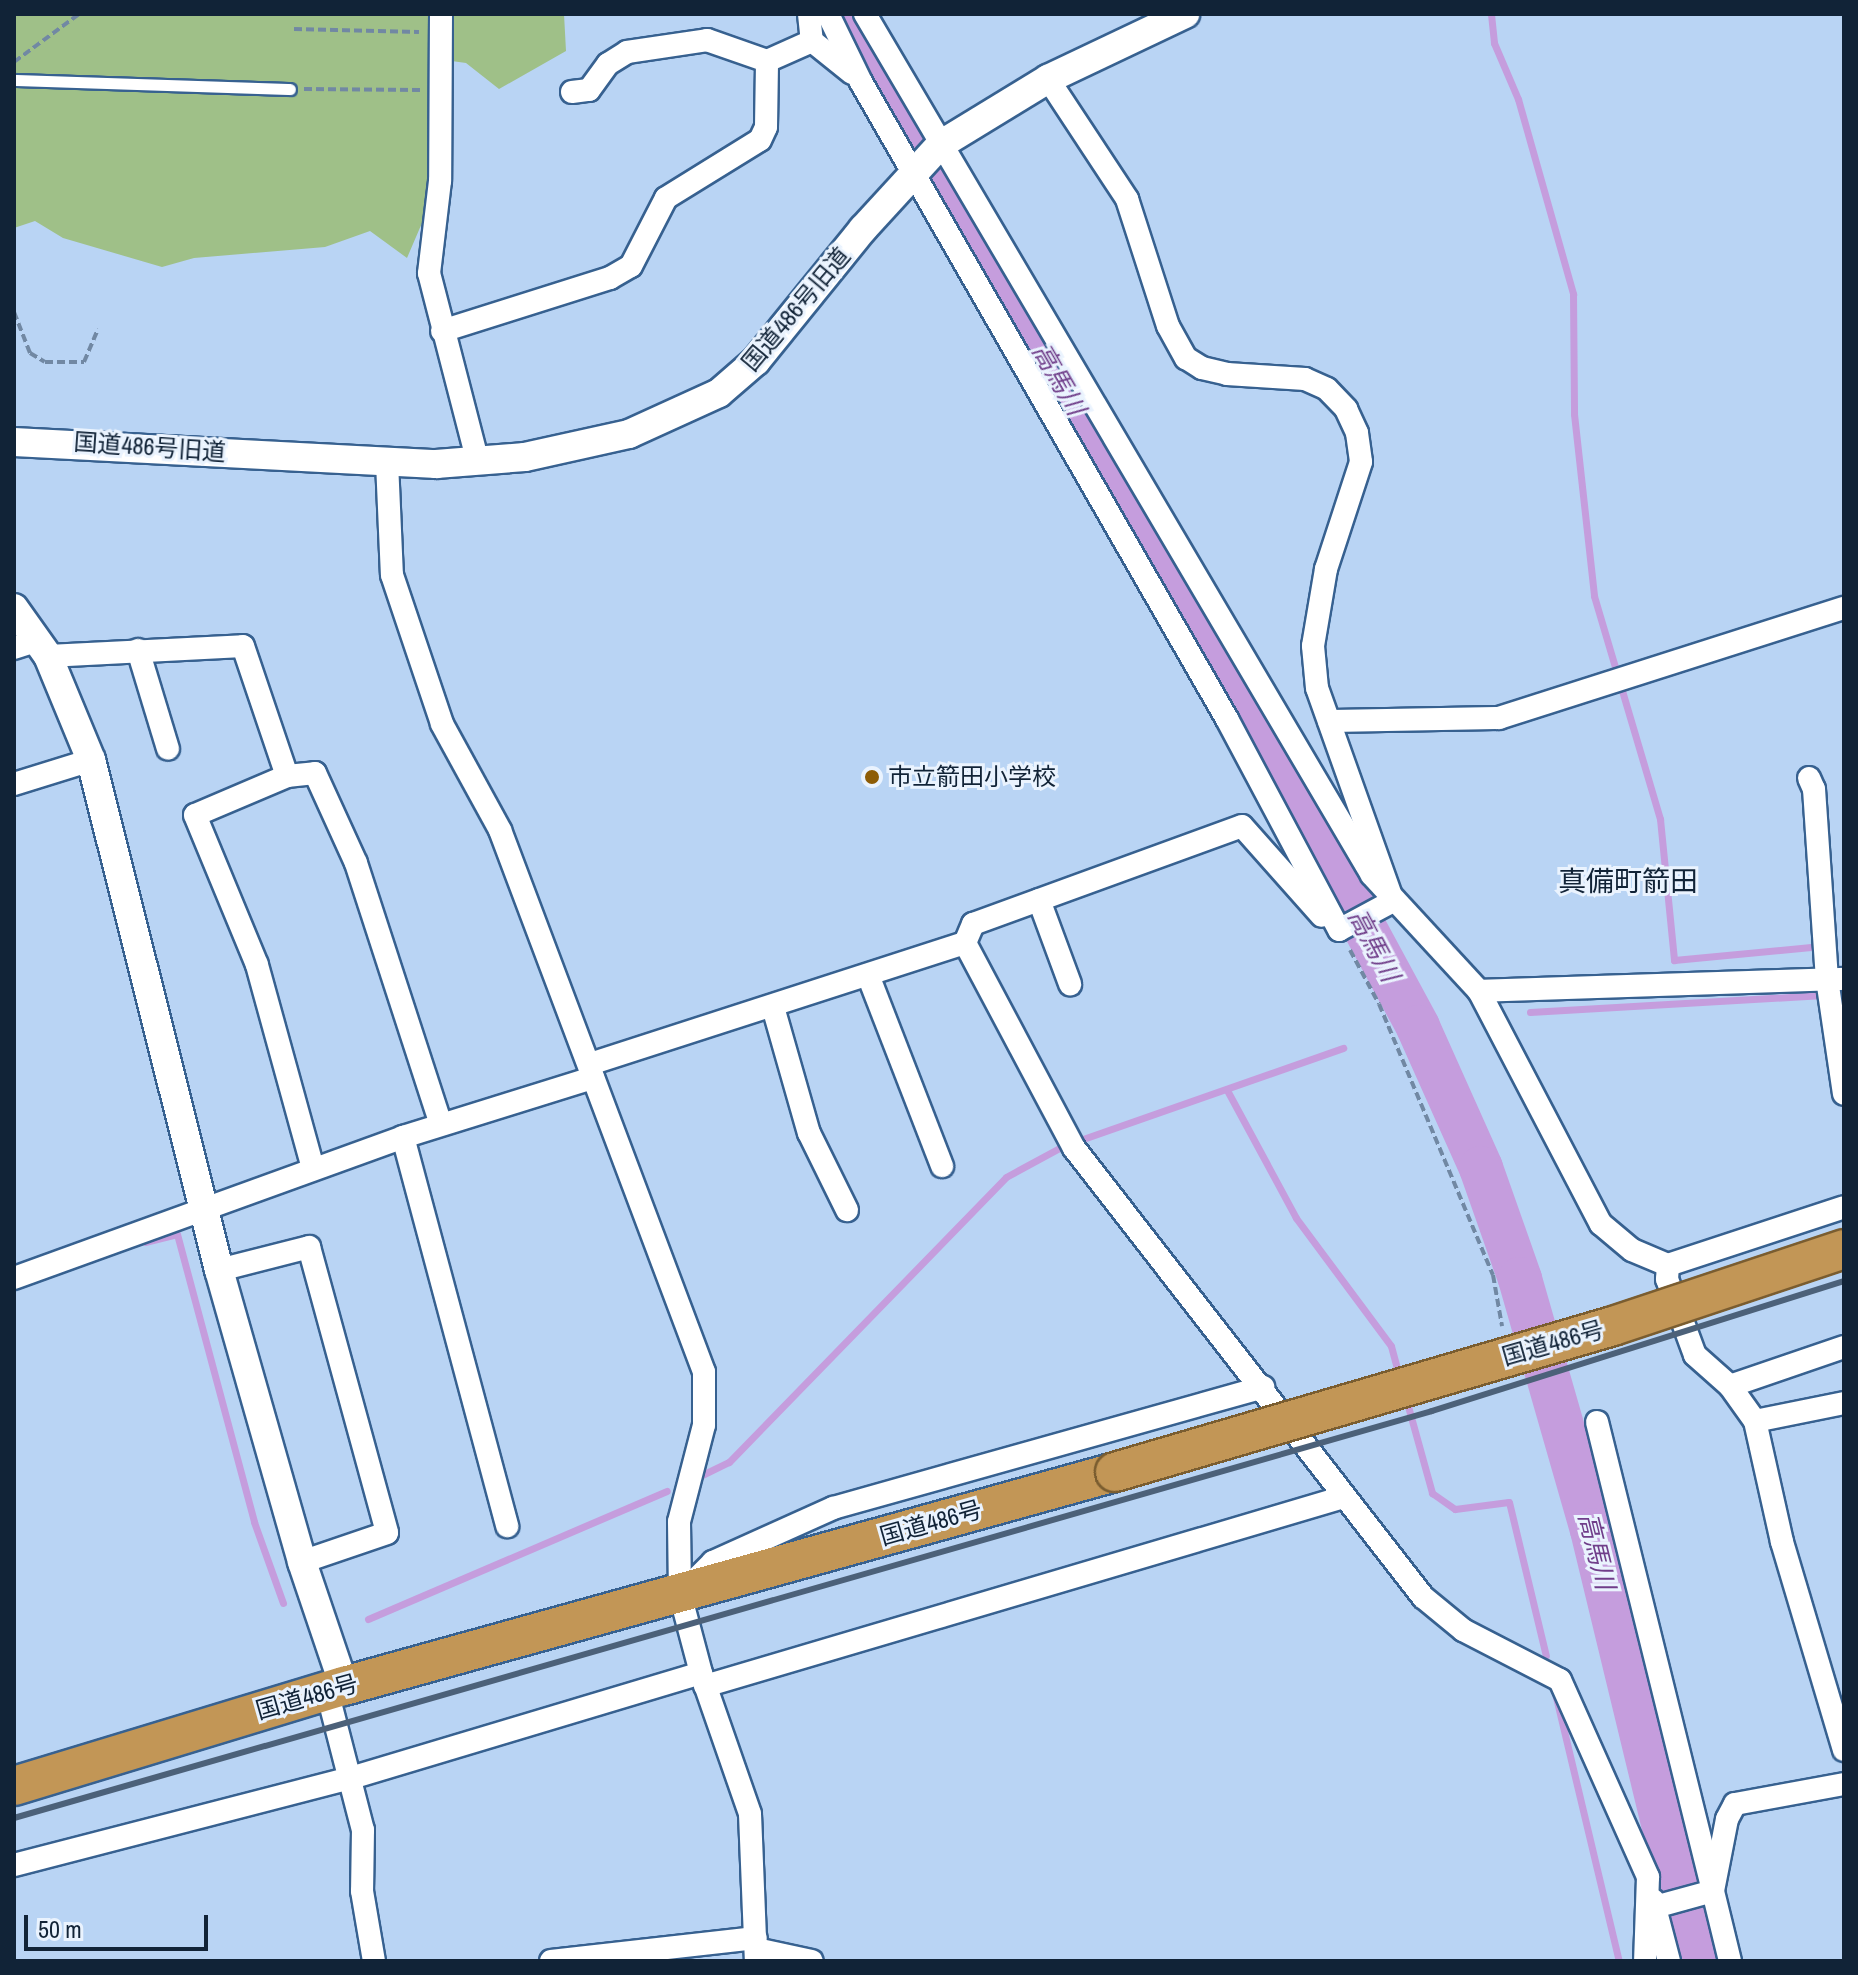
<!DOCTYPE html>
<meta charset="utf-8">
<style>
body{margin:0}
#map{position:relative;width:1858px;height:1975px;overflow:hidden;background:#b9d4f4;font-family:"Archivo Narrow","Noto Sans JP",sans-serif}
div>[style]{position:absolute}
.green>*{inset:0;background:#9fc088}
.stream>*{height:7px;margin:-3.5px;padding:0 3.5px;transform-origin:3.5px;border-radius:3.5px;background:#c59ddd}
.river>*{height:44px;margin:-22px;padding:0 22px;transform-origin:22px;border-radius:22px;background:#c59ddd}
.path>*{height:4px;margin-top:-2px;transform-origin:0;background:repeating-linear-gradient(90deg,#7188a3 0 8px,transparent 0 12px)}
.roads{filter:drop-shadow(2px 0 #376190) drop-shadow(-2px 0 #376190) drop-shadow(0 2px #376190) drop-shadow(0 -2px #376190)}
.service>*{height:11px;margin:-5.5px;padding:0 5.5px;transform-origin:5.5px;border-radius:5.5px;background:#fff}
.minor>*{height:22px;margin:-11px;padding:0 11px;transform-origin:11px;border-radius:11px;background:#fff}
.tertiary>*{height:28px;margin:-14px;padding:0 14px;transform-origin:14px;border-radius:14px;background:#fff}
.trunk>*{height:38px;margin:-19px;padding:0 19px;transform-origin:19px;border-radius:19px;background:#c29656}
.rail>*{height:6px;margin:-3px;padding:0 3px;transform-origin:3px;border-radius:3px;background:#4c6179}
.bridges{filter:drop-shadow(2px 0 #7a5d30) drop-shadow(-2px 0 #7a5d30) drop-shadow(0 2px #7a5d30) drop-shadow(0 -2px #7a5d30)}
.trunk-bridge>*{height:38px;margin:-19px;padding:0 19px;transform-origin:19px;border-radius:19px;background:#c29656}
.dots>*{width:22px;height:22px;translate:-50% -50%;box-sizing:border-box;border:4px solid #eaf3fe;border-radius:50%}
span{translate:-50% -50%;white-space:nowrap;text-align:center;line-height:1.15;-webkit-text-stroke:6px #eaf3fe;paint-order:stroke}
.street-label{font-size:24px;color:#112337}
.poi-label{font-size:24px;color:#112337}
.left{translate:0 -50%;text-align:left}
.water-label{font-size:26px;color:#703e8a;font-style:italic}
.quarter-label{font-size:28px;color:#112337}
.frame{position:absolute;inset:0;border:16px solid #112337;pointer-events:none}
.scale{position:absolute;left:24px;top:1915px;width:184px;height:36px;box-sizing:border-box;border:4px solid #112337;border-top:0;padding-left:10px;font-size:24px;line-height:28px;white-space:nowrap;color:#112337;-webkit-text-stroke:6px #eaf3fe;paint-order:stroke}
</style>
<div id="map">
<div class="green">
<div style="clip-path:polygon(14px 14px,564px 14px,566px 51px,499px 89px,466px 63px,430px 58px,428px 209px,407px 258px,370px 231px,325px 247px,194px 258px,162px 267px,63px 238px,35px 221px,14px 228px)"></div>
</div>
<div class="stream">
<div style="left:1491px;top:14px;width:29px;rotate:84deg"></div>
<div style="left:1494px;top:43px;width:61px;rotate:66.8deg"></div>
<div style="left:1518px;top:99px;width:203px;rotate:74.2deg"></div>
<div style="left:1573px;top:294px;width:120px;rotate:89.5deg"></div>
<div style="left:1574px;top:414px;width:183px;rotate:83.7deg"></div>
<div style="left:1594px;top:596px;width:233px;rotate:73.5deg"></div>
<div style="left:1660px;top:819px;width:142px;rotate:84.3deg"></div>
<div style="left:1674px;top:960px;width:148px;rotate:-5.4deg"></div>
<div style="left:1530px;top:1012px;width:315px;rotate:-3.3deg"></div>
<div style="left:1409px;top:1030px;width:21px;rotate:-14deg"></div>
<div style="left:1228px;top:1092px;width:143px;rotate:61.6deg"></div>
<div style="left:1296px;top:1218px;width:159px;rotate:53.4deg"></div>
<div style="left:1391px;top:1346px;width:30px;rotate:75deg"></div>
<div style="left:145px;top:1242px;width:33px;rotate:-14deg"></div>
<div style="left:177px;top:1234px;width:298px;rotate:75deg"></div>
<div style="left:254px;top:1522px;width:86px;rotate:70.3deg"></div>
<div style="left:1406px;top:1399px;width:98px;rotate:74.5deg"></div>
<div style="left:1432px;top:1493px;width:28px;rotate:35deg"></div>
<div style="left:1455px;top:1509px;width:54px;rotate:-7.4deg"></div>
<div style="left:1509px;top:1502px;width:158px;rotate:76.5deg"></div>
<div style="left:702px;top:1475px;width:30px;rotate:-26deg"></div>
<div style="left:729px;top:1462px;width:397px;rotate:-45.8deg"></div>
<div style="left:1006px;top:1177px;width:65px;rotate:-28.5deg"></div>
<div style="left:1063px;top:1146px;width:297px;rotate:-19.3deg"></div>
<div style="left:368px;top:1619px;width:325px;rotate:-23.2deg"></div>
<div style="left:1555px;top:1693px;width:276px;rotate:76.6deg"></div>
</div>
<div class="river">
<div style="left:847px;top:14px;width:696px;rotate:59.9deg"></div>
<div style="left:1196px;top:616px;width:467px;rotate:61.6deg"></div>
<div style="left:1418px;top:1027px;width:154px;rotate:65.9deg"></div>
<div style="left:1481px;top:1168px;width:118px;rotate:70.6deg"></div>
<div style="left:1520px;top:1279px;width:261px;rotate:74deg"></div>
<div style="left:1592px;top:1530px;width:443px;rotate:76.4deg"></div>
</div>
<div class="path">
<div style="left:294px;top:29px;width:125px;rotate:1.4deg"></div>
<div style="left:14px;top:62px;width:81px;rotate:-36.4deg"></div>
<div style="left:304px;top:89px;width:116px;rotate:0.5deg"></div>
<div style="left:14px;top:312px;width:44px;rotate:68.7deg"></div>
<div style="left:30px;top:353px;width:17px;rotate:31deg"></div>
<div style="left:45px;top:362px;width:39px"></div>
<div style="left:84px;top:362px;width:36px;rotate:-67deg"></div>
<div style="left:1350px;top:950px;width:61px;rotate:61.8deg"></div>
<div style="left:1379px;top:1004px;width:294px;rotate:67.2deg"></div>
<div style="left:1493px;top:1275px;width:52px;rotate:80deg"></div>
</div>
<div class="roads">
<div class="service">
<div style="left:14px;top:80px;width:276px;rotate:1.9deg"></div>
</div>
<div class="minor">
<div style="left:441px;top:14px;width:167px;rotate:90.3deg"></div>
<div style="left:440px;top:181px;width:93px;rotate:96.8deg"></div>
<div style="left:429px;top:273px;width:195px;rotate:75.5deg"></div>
<div style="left:809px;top:14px;width:27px;rotate:84deg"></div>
<div style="left:812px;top:41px;width:51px;rotate:38.7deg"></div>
<div style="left:828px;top:14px;width:76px;rotate:64.1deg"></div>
<div style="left:861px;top:82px;width:735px;rotate:60.12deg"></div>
<div style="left:1227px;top:719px;width:239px;rotate:62deg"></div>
<div style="left:865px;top:14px;width:999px;rotate:59.51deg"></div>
<div style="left:1372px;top:875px;width:158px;rotate:47.3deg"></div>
<div style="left:1479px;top:991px;width:263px;rotate:62.4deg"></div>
<div style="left:1601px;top:1224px;width:40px;rotate:40deg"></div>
<div style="left:1632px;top:1250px;width:39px;rotate:23deg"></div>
<div style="left:1668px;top:1265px;width:185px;rotate:-18.2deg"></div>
<div style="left:1048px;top:79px;width:144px;rotate:56.6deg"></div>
<div style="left:1127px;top:199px;width:133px;rotate:72.1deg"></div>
<div style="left:1168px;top:326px;width:37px;rotate:61deg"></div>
<div style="left:1186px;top:358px;width:19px;rotate:32deg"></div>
<div style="left:1202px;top:368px;width:26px;rotate:13deg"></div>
<div style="left:1227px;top:374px;width:78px;rotate:3.7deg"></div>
<div style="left:1305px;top:379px;width:24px;rotate:24deg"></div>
<div style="left:1327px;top:389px;width:28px;rotate:46deg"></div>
<div style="left:1346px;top:409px;width:26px;rotate:65deg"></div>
<div style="left:1357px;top:433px;width:29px;rotate:82deg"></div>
<div style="left:1361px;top:462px;width:113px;rotate:108.1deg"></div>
<div style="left:1326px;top:569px;width:78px;rotate:99.6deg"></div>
<div style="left:1313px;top:646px;width:42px;rotate:84.6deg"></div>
<div style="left:1317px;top:688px;width:226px;rotate:70.4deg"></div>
<div style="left:1393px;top:901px;width:61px;rotate:151.8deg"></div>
<div style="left:572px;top:92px;width:17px;rotate:-7deg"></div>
<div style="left:589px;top:90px;width:32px;rotate:-54deg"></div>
<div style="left:608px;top:64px;width:22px;rotate:-32deg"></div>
<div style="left:627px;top:52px;width:81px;rotate:-8.5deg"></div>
<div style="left:707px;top:40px;width:64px;rotate:19.3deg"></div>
<div style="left:442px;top:331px;width:176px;rotate:-17.5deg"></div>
<div style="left:610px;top:278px;width:24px;rotate:-30deg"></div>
<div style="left:631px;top:266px;width:76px;rotate:-62.8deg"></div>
<div style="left:666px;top:198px;width:110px;rotate:-31.7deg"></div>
<div style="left:760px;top:140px;width:14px;rotate:-65deg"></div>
<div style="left:766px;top:127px;width:66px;rotate:-89.1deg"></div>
<div style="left:767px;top:61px;width:49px;rotate:-24deg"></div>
<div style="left:387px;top:462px;width:113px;rotate:87.5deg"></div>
<div style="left:392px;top:575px;width:157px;rotate:71.4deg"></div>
<div style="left:442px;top:724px;width:121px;rotate:61.3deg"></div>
<div style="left:500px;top:830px;width:579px;rotate:69.37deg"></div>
<div style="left:704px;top:1372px;width:53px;rotate:90deg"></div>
<div style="left:704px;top:1425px;width:100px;rotate:104.5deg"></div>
<div style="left:679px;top:1522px;width:72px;rotate:89.2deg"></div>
<div style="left:680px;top:1594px;width:82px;rotate:75.1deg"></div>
<div style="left:701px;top:1673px;width:149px;rotate:70.8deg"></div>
<div style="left:750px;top:1814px;width:147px;rotate:87.7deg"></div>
<div style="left:14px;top:648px;width:23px;rotate:-18deg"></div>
<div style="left:138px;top:650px;width:103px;rotate:73.1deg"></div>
<div style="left:48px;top:656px;width:195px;rotate:-2.9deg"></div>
<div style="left:243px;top:646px;width:137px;rotate:71.3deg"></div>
<div style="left:287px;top:776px;width:28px;rotate:-6deg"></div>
<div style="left:315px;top:773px;width:99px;rotate:65.5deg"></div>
<div style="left:356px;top:863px;width:274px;rotate:72deg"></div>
<div style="left:1329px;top:721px;width:170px;rotate:-1deg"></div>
<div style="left:1499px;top:718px;width:362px;rotate:-17.7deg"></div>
<div style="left:287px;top:776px;width:100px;rotate:157deg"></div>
<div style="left:195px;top:815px;width:162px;rotate:67.5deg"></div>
<div style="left:257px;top:965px;width:211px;rotate:74.6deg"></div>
<div style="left:1809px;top:778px;width:12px;rotate:66deg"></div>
<div style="left:1814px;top:789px;width:190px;rotate:86.1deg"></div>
<div style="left:1827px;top:979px;width:116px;rotate:81.6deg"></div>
<div style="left:14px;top:784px;width:81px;rotate:-17.3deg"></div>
<div style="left:1039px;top:900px;width:90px;rotate:69.7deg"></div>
<div style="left:965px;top:943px;width:21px;rotate:-67deg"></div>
<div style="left:973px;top:924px;width:286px;rotate:-20deg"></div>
<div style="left:1242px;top:826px;width:120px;rotate:48.4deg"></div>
<div style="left:868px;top:975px;width:205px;rotate:68.8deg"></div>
<div style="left:1479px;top:991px;width:365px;rotate:-1.9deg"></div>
<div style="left:773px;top:1007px;width:131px;rotate:74.1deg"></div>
<div style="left:809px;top:1133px;width:86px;rotate:63.7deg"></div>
<div style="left:590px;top:1064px;width:394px;rotate:-17.9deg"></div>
<div style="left:965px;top:943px;width:232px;rotate:62deg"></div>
<div style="left:1074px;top:1148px;width:569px;rotate:52.14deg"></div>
<div style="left:1423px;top:1597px;width:52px;rotate:39.5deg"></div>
<div style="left:1463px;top:1630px;width:109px;rotate:27.3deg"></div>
<div style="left:1560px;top:1680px;width:216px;rotate:65.9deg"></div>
<div style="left:1648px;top:1877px;width:84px;rotate:92deg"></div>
<div style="left:403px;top:1137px;width:403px;rotate:75deg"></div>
<div style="left:1668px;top:1265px;width:14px;rotate:94deg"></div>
<div style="left:1667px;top:1279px;width:81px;rotate:69.8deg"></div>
<div style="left:1695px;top:1355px;width:47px;rotate:41.5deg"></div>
<div style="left:1730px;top:1386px;width:43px;rotate:54.5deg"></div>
<div style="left:1755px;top:1421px;width:124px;rotate:77.4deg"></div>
<div style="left:1782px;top:1542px;width:217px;rotate:73.4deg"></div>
<div style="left:219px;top:1270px;width:93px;rotate:-14.3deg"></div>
<div style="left:309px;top:1247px;width:296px;rotate:74.7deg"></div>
<div style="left:387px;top:1533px;width:90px;rotate:161.2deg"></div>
<div style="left:14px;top:1278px;width:414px;rotate:-19.9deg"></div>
<div style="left:403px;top:1137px;width:199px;rotate:-17.3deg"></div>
<div style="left:1730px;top:1386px;width:120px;rotate:-18.9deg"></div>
<div style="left:1755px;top:1421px;width:91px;rotate:-11.4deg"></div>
<div style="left:1597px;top:1422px;width:483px;rotate:76.1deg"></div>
<div style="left:1713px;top:1891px;width:60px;rotate:164.6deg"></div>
<div style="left:690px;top:1585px;width:33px;rotate:-45deg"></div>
<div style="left:713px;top:1562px;width:132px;rotate:-24.2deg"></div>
<div style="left:833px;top:1508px;width:447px;rotate:-15.7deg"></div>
<div style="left:705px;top:1686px;width:666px;rotate:-16.48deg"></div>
<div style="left:327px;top:1691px;width:144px;rotate:75.5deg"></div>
<div style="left:363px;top:1830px;width:61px;rotate:90.9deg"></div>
<div style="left:362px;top:1891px;width:71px;rotate:80.3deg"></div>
<div style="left:14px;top:1865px;width:348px;rotate:-14.5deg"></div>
<div style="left:351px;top:1778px;width:365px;rotate:-16.7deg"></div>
<div style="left:1653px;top:1900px;width:63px;rotate:75.3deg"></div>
<div style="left:756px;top:1949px;width:57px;rotate:12.1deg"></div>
<div style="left:551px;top:1961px;width:206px;rotate:-6.4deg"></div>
<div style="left:1730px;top:1961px;width:72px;rotate:-103.7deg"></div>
<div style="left:1713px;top:1891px;width:73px;rotate:-79deg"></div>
<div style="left:1727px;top:1819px;width:17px;rotate:-62deg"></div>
<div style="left:1735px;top:1804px;width:111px;rotate:-10.4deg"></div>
</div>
<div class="tertiary">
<div style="left:14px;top:442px;width:423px;rotate:3deg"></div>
<div style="left:436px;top:464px;width:89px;rotate:-4.5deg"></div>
<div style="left:525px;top:457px;width:107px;rotate:-12.5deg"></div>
<div style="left:629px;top:434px;width:99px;rotate:-24.5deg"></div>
<div style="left:719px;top:393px;width:49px;rotate:-40.9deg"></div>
<div style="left:756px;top:361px;width:170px;rotate:-51deg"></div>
<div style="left:863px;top:229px;width:114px;rotate:-47.5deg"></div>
<div style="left:940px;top:145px;width:127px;rotate:-31.4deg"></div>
<div style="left:1048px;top:79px;width:152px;rotate:-25.4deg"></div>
<div style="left:14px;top:608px;width:59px;rotate:54.7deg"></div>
<div style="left:48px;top:656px;width:113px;rotate:67.5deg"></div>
<div style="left:91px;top:760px;width:526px;rotate:75.91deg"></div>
<div style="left:219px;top:1270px;width:304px;rotate:74.1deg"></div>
<div style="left:302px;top:1562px;width:131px;rotate:71.3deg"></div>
</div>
<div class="trunk">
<div style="left:14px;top:1786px;width:345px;rotate:-16.9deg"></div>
<div style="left:344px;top:1686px;width:800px;rotate:-15.51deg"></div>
</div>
</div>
<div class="rail">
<div style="left:14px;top:1818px;width:1475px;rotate:-16.01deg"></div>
<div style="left:1432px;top:1411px;width:432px;rotate:-17.5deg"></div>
</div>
<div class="bridges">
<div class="trunk-bridge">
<div style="left:1115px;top:1472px;width:519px;rotate:-16.34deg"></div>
<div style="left:1613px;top:1326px;width:243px;rotate:-18.4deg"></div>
</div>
</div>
<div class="dots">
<div style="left:872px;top:777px;background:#8d5c06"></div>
</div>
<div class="street-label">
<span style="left:796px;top:309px;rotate:-50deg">国道486号旧道</span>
<span style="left:150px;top:447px;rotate:4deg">国道486号旧道</span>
<span style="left:1553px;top:1343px;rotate:-16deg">国道486号</span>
<span style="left:931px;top:1523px;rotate:-16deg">国道486号</span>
<span style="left:307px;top:1697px;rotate:-16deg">国道486号</span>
</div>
<div class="poi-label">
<span class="left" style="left:888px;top:777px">市立箭田小学校</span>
</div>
<div class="water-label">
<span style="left:1059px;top:379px;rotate:60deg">高馬川</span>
<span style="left:1374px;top:945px;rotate:62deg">高馬川</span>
<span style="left:1597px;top:1551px;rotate:76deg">高馬川</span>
</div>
<div class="quarter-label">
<span style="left:1628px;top:881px">真備町箭田</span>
</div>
<div class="frame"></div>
<div class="scale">50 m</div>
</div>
